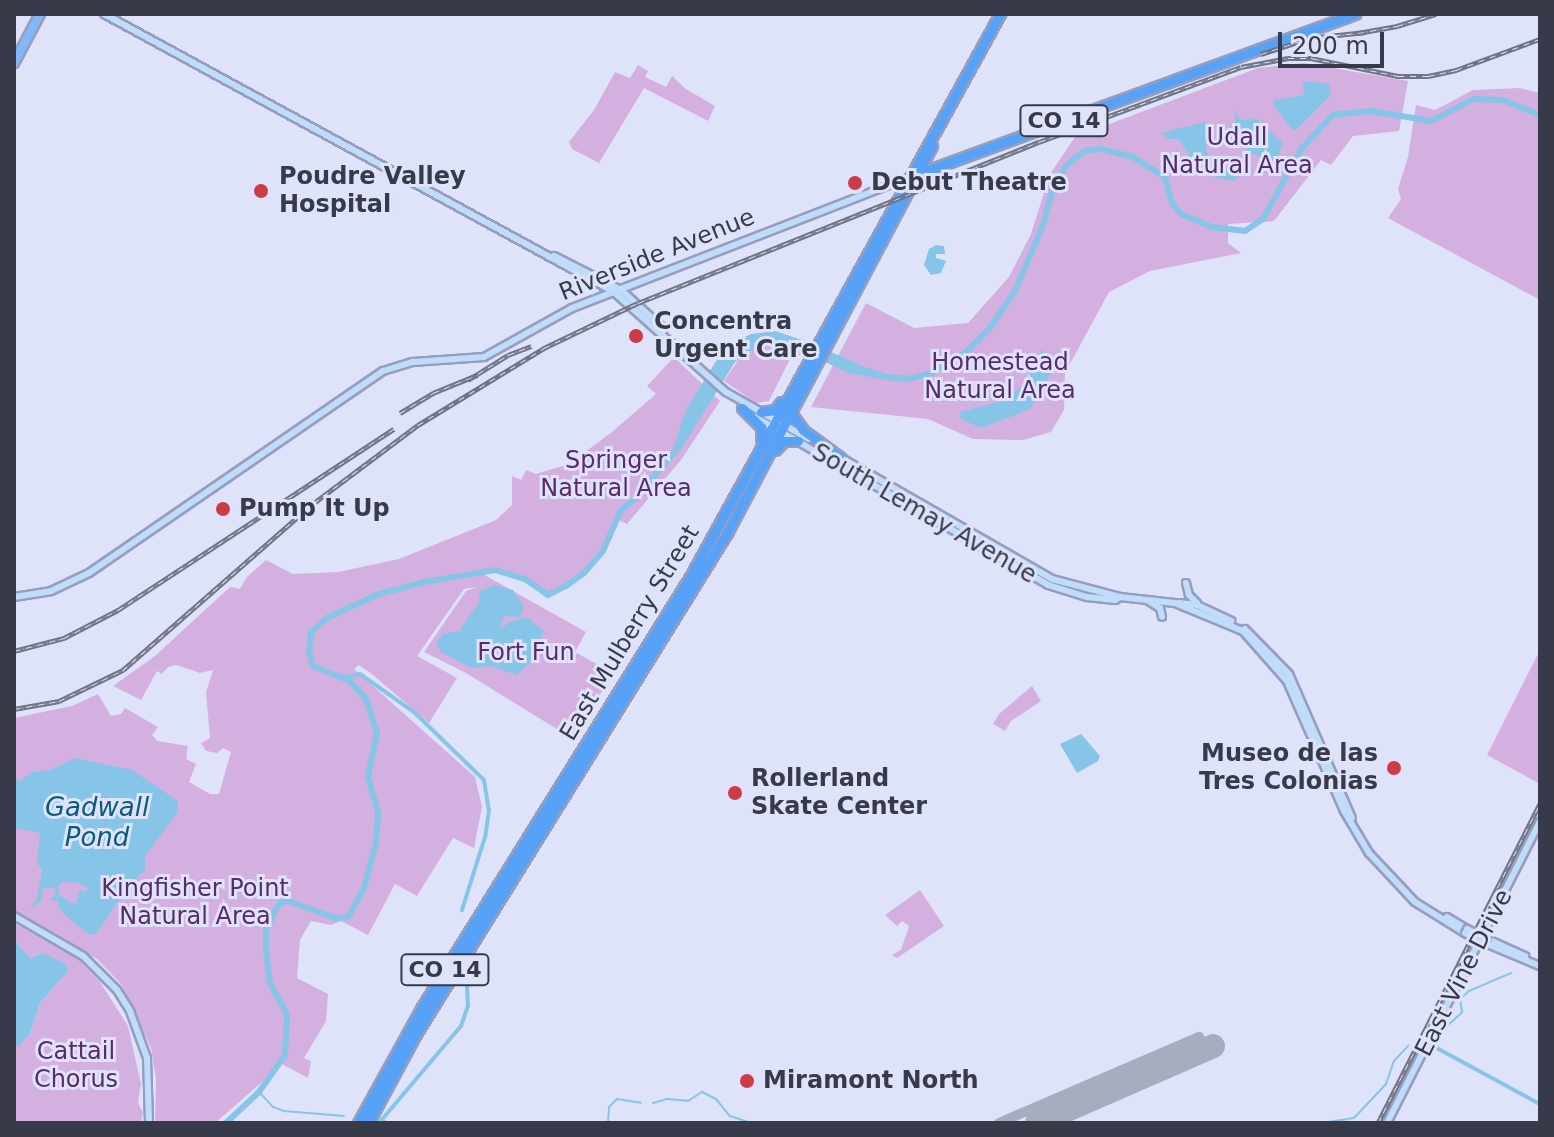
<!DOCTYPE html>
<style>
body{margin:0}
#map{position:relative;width:1554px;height:1137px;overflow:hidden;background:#dee3f9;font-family:"DejaVu Sans",sans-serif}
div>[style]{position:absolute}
.green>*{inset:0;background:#d4b0e0}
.water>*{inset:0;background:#86c5e7}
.stream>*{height:2px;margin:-1px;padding:0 1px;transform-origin:1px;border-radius:1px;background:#86c5e7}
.canal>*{height:4px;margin:-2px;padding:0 2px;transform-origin:2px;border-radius:2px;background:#86c5e7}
.river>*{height:6px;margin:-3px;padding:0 3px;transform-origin:3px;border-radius:3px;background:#86c5e7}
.taxiway>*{height:10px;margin:-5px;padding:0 5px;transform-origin:5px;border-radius:5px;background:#a7acbf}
.runway>*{height:24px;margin:-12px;padding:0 12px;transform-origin:12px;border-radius:12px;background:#a7acbf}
.roads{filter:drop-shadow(2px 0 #969ebf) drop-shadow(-2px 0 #969ebf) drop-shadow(0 2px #969ebf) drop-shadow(0 -2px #969ebf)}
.secondary>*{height:6px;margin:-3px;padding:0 3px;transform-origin:3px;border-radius:3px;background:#c0dcfb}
.primary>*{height:8px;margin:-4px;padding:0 4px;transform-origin:4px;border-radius:4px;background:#81b9f8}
.trunk>*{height:9px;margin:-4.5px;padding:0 4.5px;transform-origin:4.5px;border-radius:4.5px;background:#57a2f6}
.rail>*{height:5px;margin-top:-2.5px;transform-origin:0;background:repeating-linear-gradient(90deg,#dee3f9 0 6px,#707485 0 12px);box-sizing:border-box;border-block:2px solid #707485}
.bridges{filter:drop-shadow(2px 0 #969ebf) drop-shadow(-2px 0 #969ebf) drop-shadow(0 2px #969ebf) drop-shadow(0 -2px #969ebf)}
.secondary-bridge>*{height:6px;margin:-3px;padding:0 3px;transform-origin:3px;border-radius:3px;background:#c0dcfb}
.dots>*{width:22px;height:22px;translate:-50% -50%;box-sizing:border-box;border:4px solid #dee3f9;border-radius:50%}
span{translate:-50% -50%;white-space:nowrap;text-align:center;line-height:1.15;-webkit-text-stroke:6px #dee3f9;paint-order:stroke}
.shield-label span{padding:2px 6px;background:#dee3f9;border:2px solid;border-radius:6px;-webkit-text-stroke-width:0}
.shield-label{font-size:22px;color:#373a48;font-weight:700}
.park-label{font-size:24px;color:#592b67}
.poi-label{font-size:24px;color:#373a48;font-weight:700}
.left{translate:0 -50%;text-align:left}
.right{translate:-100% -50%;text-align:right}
.street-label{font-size:24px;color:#373a48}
.water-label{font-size:26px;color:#0a5b7c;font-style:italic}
.frame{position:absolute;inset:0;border:16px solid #373a48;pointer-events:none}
.scale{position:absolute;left:1278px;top:32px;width:106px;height:36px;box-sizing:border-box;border:4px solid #373a48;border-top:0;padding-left:10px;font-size:24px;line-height:28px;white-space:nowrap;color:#373a48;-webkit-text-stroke:6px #dee3f9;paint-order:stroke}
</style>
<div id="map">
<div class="green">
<div style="clip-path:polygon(1304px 63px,1408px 81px,1399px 131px,1353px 136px,1331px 165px,1321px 160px,1274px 221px,1228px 224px,1228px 243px,1241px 253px,1150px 271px,1109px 292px,1065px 373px,1064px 410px,1051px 432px,1023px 440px,973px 439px,928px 419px,811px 407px,866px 303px,914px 328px,968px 323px,1009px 277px,1031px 234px,1050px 174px,1075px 137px,1258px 68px)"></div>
<div style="clip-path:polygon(638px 65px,648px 71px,645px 77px,666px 87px,672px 76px,686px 89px,715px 106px,708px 121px,644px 88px,599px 163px,572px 149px,569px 142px,594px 110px,615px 72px,630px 78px)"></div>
<div style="clip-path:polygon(1520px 88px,1540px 93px,1540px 300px,1388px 218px,1401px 199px,1398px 189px,1408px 157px,1416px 105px,1435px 110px,1473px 90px)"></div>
<div style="clip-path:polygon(771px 343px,805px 353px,790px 359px,769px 401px,756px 403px,724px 381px,743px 353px)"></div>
<div style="clip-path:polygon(674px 357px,720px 401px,681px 460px,627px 524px,617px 519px,603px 551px,584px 573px,548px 595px,525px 579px,495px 570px,481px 573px,586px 632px,575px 652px,613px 673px,573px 739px,466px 673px,424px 652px,466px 591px,478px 587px,464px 589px,417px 656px,457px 678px,429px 723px,373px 675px,359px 665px,354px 669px,475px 777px,482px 807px,474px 848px,453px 838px,417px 896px,395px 884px,368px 935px,341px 921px,331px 925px,311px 921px,300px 940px,297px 978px,328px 994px,326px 1021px,304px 1058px,311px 1061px,308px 1078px,278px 1062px,261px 1083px,215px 1123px,155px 1123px,156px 1079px,151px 1048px,121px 984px,97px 959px,14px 911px,14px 718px,72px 706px,98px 694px,111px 716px,121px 714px,125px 708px,158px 727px,152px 735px,157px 741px,188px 746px,186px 759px,196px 764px,189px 782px,210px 794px,219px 794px,231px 752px,223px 748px,217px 753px,206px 751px,201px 743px,210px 738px,206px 692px,213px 670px,200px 673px,176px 665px,168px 667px,162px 674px,157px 671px,141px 700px,113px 686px,155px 656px,230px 587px,240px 589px,247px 577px,266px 560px,293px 574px,338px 572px,399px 559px,496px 520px,512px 505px,512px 476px,521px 480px,526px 470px,536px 474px,569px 464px,612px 432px,656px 394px,647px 386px)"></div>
<div style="clip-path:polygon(1540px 650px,1540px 784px,1487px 755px)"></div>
<div style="clip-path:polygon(1032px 686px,1041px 701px,1011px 721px,1005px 731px,993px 724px,999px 714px)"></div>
<div style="clip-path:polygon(920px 890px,944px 926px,897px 958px,892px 955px,901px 950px,909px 926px,902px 921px,897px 926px,885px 915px)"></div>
<div style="clip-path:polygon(14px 923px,77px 958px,100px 982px,128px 1026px,141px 1084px,138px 1102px,143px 1113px,141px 1123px,14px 1123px,14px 1041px,20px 1046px,30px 1033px,40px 1003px,69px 970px,43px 953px,30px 958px,14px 939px)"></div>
</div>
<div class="water">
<div style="clip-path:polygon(1303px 81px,1329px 84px,1331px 95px,1296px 130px,1292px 130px,1273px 104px,1274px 100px,1304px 95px)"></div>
<div style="clip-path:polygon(1234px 109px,1241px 120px,1257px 119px,1283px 143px,1275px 166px,1235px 143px,1230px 127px,1236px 121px)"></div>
<div style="clip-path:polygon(1205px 122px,1206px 151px,1215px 165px,1244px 172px,1234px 181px,1201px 174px,1206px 164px,1191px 159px,1179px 139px,1168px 139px,1161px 133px)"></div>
<div style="clip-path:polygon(936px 245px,944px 246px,945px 254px,936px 254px,936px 258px,946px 261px,941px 273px,931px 275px,924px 265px,929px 249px)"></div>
<div style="clip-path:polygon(775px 331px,811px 343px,864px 367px,894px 376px,894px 381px,848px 373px,805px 352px,771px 342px,756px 348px,735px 362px,680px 451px,670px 458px,686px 410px,716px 361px,734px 342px,751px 334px)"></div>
<div style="clip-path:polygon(1041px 350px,1053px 358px,1052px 372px,1030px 409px,981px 428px,961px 419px,960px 412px,1002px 401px,1021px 387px)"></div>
<div style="clip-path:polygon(494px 585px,513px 590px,524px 607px,520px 617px,504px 616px,499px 631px,509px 622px,527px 617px,544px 631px,529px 664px,516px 675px,491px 666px,471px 668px,441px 652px,436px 643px,443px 634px,459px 631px,479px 602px,480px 591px)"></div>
<div style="clip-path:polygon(1081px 734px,1100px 756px,1098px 761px,1077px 773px,1060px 744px)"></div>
<div style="clip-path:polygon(evenodd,75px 758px,132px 770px,178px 801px,177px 813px,145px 856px,145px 870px,127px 888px,96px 934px,90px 935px,69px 919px,58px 907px,59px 902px,49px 899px,56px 895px,55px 887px,42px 889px,42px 900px,31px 909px,37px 898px,42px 870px,37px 863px,40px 833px,14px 828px,14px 779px,20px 781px,32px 772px,50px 770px,75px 758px,63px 882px,79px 883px,88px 888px,85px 893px,81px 889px,79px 892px,76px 903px,70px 903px,59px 894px,58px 885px,63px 882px)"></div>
<div style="clip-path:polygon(14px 939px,30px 958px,43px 953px,64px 963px,69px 970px,40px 1003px,30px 1033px,19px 1047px,14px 1041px)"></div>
</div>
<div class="stream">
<div style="left:1433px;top:1046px;width:19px;rotate:-58deg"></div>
<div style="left:1443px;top:1030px;width:26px;rotate:-43deg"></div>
<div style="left:1462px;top:1012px;width:13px;rotate:-99deg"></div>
<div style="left:1460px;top:999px;width:12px;rotate:-42deg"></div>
<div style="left:1469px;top:991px;width:46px;rotate:-23.2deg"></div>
<div style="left:259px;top:1092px;width:21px;rotate:47deg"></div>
<div style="left:273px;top:1107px;width:12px;rotate:20deg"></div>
<div style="left:284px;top:1111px;width:60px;rotate:4.8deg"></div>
<div style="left:653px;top:1103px;width:15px;rotate:-16deg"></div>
<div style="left:667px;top:1099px;width:21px;rotate:5deg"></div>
<div style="left:688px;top:1101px;width:17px;rotate:-33deg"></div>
<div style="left:702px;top:1092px;width:16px;rotate:27deg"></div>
<div style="left:716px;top:1099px;width:22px;rotate:51deg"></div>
<div style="left:730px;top:1116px;width:23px;rotate:18deg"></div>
<div style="left:378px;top:1117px;width:12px;rotate:31deg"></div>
<div style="left:608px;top:1123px;width:16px;rotate:-86deg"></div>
<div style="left:609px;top:1107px;width:11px;rotate:-45deg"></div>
<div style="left:617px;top:1099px;width:24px;rotate:9deg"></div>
<div style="left:1322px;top:1123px;width:32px;rotate:-9deg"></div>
<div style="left:1354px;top:1118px;width:47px;rotate:-46.7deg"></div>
<div style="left:1386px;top:1084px;width:24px;rotate:-71deg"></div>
<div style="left:1394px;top:1061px;width:21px;rotate:-47deg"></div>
</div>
<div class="canal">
<div style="left:343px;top:678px;width:17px;rotate:-13deg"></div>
<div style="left:360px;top:674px;width:67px;rotate:35.3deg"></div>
<div style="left:415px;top:713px;width:96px;rotate:44.2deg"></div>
<div style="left:484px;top:780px;width:30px;rotate:81deg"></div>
<div style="left:489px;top:810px;width:27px;rotate:98deg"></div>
<div style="left:485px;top:837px;width:77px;rotate:107.5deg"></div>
<div style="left:1433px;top:1046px;width:122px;rotate:28.5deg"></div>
<div style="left:379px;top:1123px;width:127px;rotate:-49.8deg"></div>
<div style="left:461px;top:1026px;width:21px;rotate:-71deg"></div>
<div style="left:468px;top:1006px;width:41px;rotate:-92.8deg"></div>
</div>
<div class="river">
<div style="left:888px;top:377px;width:20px;rotate:6deg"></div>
<div style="left:908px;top:379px;width:25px;rotate:-14deg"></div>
<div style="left:932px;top:373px;width:37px;rotate:-31deg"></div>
<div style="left:964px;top:354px;width:37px;rotate:-45deg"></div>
<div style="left:990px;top:328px;width:45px;rotate:-56deg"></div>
<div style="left:1015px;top:291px;width:72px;rotate:-67deg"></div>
<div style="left:1043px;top:225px;width:46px;rotate:-74.7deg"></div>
<div style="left:1055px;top:181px;width:23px;rotate:-52deg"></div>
<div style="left:1069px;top:163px;width:20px;rotate:-37deg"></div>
<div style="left:1085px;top:151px;width:16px;rotate:-7deg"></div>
<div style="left:1101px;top:149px;width:33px;rotate:14deg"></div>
<div style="left:1133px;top:157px;width:38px;rotate:32deg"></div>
<div style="left:1165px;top:177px;width:27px;rotate:75deg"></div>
<div style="left:1172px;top:203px;width:14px;rotate:51deg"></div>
<div style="left:1181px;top:214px;width:34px;rotate:23deg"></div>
<div style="left:1212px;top:227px;width:33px;rotate:7deg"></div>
<div style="left:1245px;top:231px;width:22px;rotate:-34deg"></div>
<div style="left:1263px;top:219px;width:81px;rotate:-61.2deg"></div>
<div style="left:1302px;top:148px;width:45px;rotate:-46.8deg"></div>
<div style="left:1333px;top:115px;width:38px;rotate:-6deg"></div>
<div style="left:1371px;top:111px;width:61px;rotate:9.5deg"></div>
<div style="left:1431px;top:121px;width:48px;rotate:-27.1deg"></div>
<div style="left:1474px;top:99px;width:28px;rotate:2deg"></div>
<div style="left:1502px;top:100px;width:41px;rotate:21.5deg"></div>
<div style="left:226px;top:1123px;width:45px;rotate:-43.2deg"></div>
<div style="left:259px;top:1092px;width:45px;rotate:-54.9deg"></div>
<div style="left:285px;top:1055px;width:41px;rotate:-87.2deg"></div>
<div style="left:287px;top:1014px;width:35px;rotate:-119deg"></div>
<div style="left:270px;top:983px;width:35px;rotate:-97deg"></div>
<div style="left:266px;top:948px;width:18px;rotate:-90deg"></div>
<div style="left:266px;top:930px;width:19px;rotate:-65deg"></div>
<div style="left:274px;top:913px;width:12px;rotate:-59deg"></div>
<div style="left:280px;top:903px;width:8px;rotate:-14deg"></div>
<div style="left:288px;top:901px;width:50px;rotate:19.9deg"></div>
<div style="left:335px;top:918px;width:13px;rotate:-4deg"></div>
<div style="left:348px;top:917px;width:33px;rotate:-61deg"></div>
<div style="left:364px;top:888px;width:47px;rotate:-75.1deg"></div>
<div style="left:376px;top:843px;width:31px;rotate:-86deg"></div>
<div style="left:378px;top:812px;width:37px;rotate:-106deg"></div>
<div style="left:368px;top:776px;width:44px;rotate:-78.2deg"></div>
<div style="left:377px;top:733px;width:36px;rotate:-108deg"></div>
<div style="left:366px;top:699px;width:24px;rotate:-132deg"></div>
<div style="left:350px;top:681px;width:40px;rotate:-158deg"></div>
<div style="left:313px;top:666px;width:16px;rotate:-105deg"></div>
<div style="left:309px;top:651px;width:19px;rotate:-84deg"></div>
<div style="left:311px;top:632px;width:21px;rotate:-41deg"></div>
<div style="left:327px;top:618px;width:54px;rotate:-25.1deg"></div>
<div style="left:376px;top:595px;width:51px;rotate:-14.9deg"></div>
<div style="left:425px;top:582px;width:71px;rotate:-9.7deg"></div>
<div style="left:495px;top:570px;width:31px;rotate:17deg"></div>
<div style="left:525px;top:579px;width:28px;rotate:35deg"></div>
<div style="left:548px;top:595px;width:20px;rotate:-27deg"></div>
<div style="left:566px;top:586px;width:22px;rotate:-36deg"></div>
<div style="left:584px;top:573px;width:29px;rotate:-49deg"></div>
<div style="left:603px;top:551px;width:45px;rotate:-66.3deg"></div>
<div style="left:621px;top:510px;width:21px;rotate:-39deg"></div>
<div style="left:637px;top:497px;width:60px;rotate:-50.4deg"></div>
</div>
<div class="taxiway">
<div style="left:999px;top:1123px;width:218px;rotate:-23.3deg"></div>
<div style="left:1199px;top:1037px;width:14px;rotate:65deg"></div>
</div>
<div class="runway">
<div style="left:1037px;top:1123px;width:192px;rotate:-23.6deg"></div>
</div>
<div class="roads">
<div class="secondary">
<div style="left:104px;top:14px;width:581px;rotate:28.59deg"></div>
<div style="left:614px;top:292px;width:150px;rotate:41.8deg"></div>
<div style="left:726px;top:392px;width:95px;rotate:29.5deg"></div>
<div style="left:554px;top:256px;width:75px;rotate:26.9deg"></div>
<div style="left:621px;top:290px;width:55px;rotate:42.1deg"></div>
<div style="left:662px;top:327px;width:5px;rotate:79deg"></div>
<div style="left:755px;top:417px;width:338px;rotate:29.8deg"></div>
<div style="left:1048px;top:585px;width:41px;rotate:17.1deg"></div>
<div style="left:1087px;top:597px;width:28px;rotate:6deg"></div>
<div style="left:1115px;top:600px;width:6px;rotate:-31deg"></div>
<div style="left:840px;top:457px;width:245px;rotate:29.9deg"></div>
<div style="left:1052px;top:579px;width:70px;rotate:14.8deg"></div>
<div style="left:1120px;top:597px;width:55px;rotate:6.2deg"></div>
<div style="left:1175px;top:603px;width:74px;rotate:22.4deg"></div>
<div style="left:1243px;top:631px;width:67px;rotate:48.7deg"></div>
<div style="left:1287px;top:681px;width:142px;rotate:66.3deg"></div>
<div style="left:1344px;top:811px;width:49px;rotate:59.2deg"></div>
<div style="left:1369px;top:853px;width:67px;rotate:46.8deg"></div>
<div style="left:1415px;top:902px;width:59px;rotate:31.8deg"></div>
<div style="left:1186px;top:583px;width:12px;rotate:76deg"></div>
<div style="left:1189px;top:595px;width:11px;rotate:45deg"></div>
<div style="left:14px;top:597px;width:37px;rotate:-9deg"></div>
<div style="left:51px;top:591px;width:42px;rotate:-25.3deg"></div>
<div style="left:89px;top:573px;width:357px;rotate:-34.5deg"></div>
<div style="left:383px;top:371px;width:31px;rotate:-17deg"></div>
<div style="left:413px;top:362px;width:71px;rotate:-4deg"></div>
<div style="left:484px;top:357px;width:101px;rotate:-29.1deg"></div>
<div style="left:572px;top:308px;width:360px;rotate:-21.2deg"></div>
<div style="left:1147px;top:600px;width:15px;rotate:32deg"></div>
<div style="left:1160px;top:608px;width:9px;rotate:77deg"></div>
<div style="left:1179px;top:603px;width:18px;rotate:6deg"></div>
<div style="left:1197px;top:605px;width:38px;rotate:25deg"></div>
<div style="left:1245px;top:629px;width:63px;rotate:45.6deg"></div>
<div style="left:1289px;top:674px;width:157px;rotate:66.4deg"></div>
<div style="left:14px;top:916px;width:80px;rotate:30.1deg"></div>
<div style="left:83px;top:956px;width:48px;rotate:45deg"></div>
<div style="left:117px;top:990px;width:25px;rotate:58deg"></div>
<div style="left:130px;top:1011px;width:50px;rotate:70.1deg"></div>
<div style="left:147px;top:1058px;width:65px;rotate:88.2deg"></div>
<div style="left:1447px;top:917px;width:23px;rotate:31deg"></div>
<div style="left:1487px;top:939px;width:42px;rotate:24.1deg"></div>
<div style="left:1485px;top:943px;width:60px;rotate:22.7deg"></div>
<div style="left:1387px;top:1123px;width:338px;rotate:-63.1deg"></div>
</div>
<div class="primary">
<div style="left:14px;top:63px;width:55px;rotate:-62deg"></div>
</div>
<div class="trunk">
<div style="left:915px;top:175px;width:469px;rotate:-20.1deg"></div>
<div style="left:742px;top:408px;width:27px;rotate:45deg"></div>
<div style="left:761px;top:427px;width:12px;rotate:90deg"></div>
<div style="left:793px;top:408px;width:8px;rotate:90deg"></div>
<div style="left:793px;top:416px;width:17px;rotate:54deg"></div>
<div style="left:803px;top:430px;width:47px;rotate:36.4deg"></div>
<div style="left:761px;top:412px;width:14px;rotate:-8deg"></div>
<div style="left:775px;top:410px;width:10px;rotate:-53deg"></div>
<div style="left:775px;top:450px;width:13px;rotate:-45deg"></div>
<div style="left:784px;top:441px;width:14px"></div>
<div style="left:358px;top:1123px;width:132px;rotate:-61.1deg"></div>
<div style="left:422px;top:1007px;width:507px;rotate:-58.07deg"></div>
<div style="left:690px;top:577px;width:643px;rotate:-61.16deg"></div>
<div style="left:368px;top:1123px;width:101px;rotate:-61.7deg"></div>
<div style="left:416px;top:1034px;width:590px;rotate:-58.17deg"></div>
<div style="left:727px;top:533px;width:438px;rotate:-62.1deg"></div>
</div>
</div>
<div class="rail">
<div style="left:1358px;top:33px;width:40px;rotate:-10deg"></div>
<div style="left:1397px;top:26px;width:41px;rotate:-17.1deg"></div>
<div style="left:1261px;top:54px;width:52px;rotate:-18.1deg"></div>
<div style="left:1310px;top:38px;width:56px;rotate:-6.1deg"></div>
<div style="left:468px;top:380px;width:47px;rotate:-32deg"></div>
<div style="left:508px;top:355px;width:25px;rotate:-21deg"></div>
<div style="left:400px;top:413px;width:39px;rotate:-31deg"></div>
<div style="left:433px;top:393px;width:48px;rotate:-22.2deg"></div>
<div style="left:14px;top:651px;width:52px;rotate:-14.6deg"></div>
<div style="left:64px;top:638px;width:61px;rotate:-27.4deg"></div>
<div style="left:118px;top:610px;width:330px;rotate:-33.3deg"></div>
<div style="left:14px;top:709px;width:46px;rotate:-10.1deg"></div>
<div style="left:59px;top:701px;width:71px;rotate:-25.8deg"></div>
<div style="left:123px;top:670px;width:254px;rotate:-41.2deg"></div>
<div style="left:314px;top:503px;width:130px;rotate:-36.9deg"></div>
<div style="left:418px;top:425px;width:148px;rotate:-31.4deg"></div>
<div style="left:544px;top:348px;width:104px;rotate:-25.6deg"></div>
<div style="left:638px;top:303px;width:432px;rotate:-21.9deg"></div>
<div style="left:1039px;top:142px;width:215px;rotate:-20.4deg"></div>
<div style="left:1241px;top:67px;width:48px;rotate:-10.8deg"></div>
<div style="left:1288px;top:58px;width:23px"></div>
<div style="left:1311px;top:58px;width:89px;rotate:11.7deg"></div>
<div style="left:1398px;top:76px;width:30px"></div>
<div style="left:1428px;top:76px;width:29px;rotate:-12deg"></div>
<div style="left:1456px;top:70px;width:90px;rotate:-20.3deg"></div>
<div style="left:1378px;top:1123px;width:358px;rotate:-63.1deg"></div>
</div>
<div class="bridges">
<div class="secondary-bridge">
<div style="left:1467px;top:929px;width:22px;rotate:27deg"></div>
<div style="left:1465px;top:933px;width:22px;rotate:27deg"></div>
</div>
</div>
<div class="dots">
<div style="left:855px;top:183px;background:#cc3c46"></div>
<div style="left:261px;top:191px;background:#cc3c46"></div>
<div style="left:636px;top:336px;background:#cc3c46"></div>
<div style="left:223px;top:509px;background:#cc3c46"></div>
<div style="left:1394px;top:768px;background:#cc3c46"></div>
<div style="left:735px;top:793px;background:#cc3c46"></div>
<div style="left:747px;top:1081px;background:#cc3c46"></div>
</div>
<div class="shield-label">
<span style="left:1064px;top:121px">CO 14</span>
<span style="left:445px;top:970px">CO 14</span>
</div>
<div class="park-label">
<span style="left:1237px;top:152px">Udall<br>Natural Area</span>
<span style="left:1000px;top:377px">Homestead<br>Natural Area</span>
<span style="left:616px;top:475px">Springer<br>Natural Area</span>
<span style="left:526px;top:653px">Fort Fun</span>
<span style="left:195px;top:903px">Kingfisher Point<br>Natural Area</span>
<span style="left:76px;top:1066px">Cattail<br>Chorus</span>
</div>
<div class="poi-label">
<span class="left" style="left:279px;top:191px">Poudre Valley<br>Hospital</span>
<span class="left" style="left:871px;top:183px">Debut Theatre</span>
<span class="left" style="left:654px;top:336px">Concentra<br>Urgent Care</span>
<span class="left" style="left:239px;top:509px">Pump It Up</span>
<span class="right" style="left:1378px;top:768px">Museo de las<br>Tres Colonias</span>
<span class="left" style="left:751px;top:793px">Rollerland<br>Skate Center</span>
<span class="left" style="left:763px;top:1081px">Miramont North</span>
</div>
<div class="street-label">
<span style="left:657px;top:255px;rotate:-22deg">Riverside Avenue</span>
<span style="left:924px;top:514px;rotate:30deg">South Lemay Avenue</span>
<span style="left:630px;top:633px;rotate:-59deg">East Mulberry Street</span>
<span style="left:1464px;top:973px;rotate:-63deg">East Vine Drive</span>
</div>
<div class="water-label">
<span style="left:97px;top:823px">Gadwall<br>Pond</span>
</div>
<div class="frame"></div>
<div class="scale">200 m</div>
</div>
